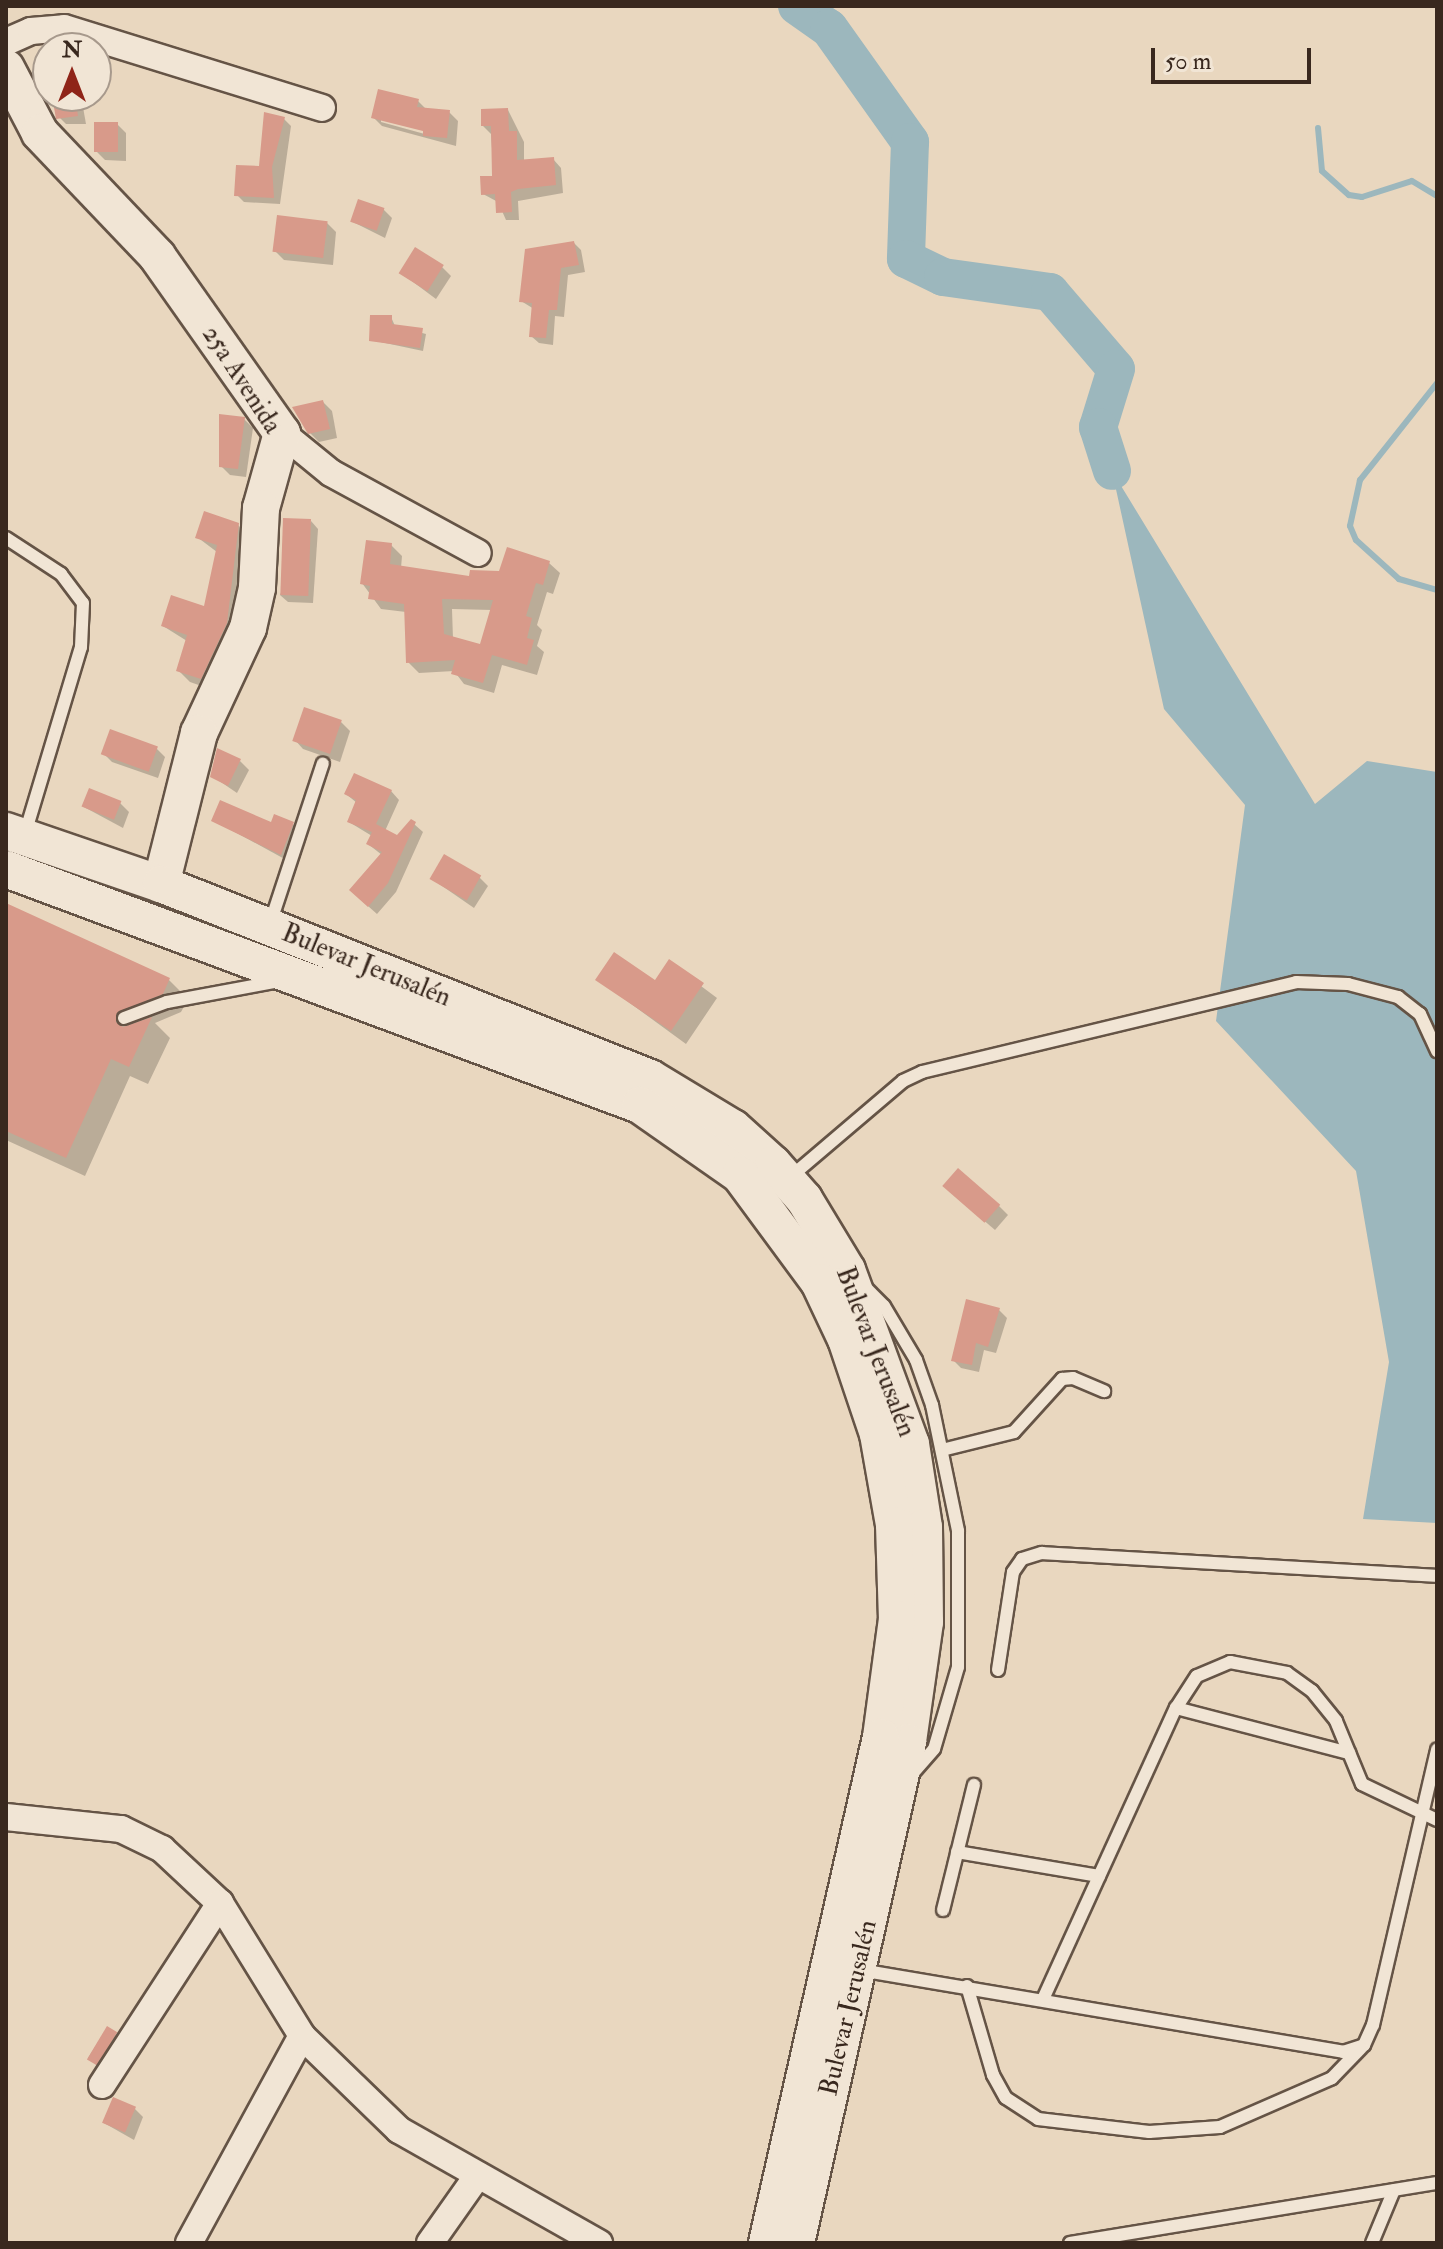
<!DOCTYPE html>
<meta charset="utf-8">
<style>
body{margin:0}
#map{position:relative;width:1443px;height:2249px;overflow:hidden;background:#e9d7bf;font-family:"IM FELL Double Pica",serif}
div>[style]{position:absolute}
.water>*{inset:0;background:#9cb7bd}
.shadow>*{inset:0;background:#0003}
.stream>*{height:6px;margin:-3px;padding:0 3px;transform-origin:3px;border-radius:3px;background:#9cb7bd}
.river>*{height:38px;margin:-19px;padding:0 19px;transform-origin:19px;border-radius:19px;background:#9cb7bd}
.building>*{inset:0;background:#d89a8a;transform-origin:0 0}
.roads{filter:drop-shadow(2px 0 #655446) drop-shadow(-2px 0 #655446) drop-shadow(0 2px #655446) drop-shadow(0 -2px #655446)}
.lane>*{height:12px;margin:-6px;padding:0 6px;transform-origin:6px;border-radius:6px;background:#f1e5d5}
.street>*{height:26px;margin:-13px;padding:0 13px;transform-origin:13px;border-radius:13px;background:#f1e5d5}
.secondary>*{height:36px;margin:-18px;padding:0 18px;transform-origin:18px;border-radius:18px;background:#f1e5d5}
span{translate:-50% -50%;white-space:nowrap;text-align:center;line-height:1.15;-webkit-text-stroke:6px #f1e5d5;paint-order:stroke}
.street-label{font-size:26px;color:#39281e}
.frame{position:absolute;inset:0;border:8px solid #39281e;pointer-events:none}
.north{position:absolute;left:32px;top:32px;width:80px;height:80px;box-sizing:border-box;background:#f1e5d5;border:2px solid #a7998c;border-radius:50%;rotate:0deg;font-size:22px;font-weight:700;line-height:32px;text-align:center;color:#39281e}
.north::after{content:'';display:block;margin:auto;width:28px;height:36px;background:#8f2418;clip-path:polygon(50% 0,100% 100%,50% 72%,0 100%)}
.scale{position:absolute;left:1151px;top:48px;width:160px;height:36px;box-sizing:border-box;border:4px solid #39281e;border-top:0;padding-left:10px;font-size:24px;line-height:28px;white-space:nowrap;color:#39281e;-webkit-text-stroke:6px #f1e5d5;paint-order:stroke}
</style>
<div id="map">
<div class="water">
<div style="clip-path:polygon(1112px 471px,1315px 804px,1367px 761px,1437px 772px,1437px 1523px,1363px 1519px,1389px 1362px,1356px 1171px,1216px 1021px,1245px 805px,1164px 709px)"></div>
</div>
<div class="shadow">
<div style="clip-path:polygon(57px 6px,95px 6px,95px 8px)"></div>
<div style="clip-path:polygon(54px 96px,81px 96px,86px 124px,66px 124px,57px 115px)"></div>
<div style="clip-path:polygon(evenodd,418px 101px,427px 110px,449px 112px,458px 121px,456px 146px,382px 126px,373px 117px,418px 101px,381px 118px,433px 132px,432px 136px,381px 122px,381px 118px)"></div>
<div style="clip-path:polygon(508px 110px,524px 142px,524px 162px,553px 159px,561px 168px,563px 193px,518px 201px,519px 220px,506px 220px,498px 202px,483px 194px,494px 178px,491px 134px,483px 126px)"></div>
<div style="clip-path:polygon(284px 119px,291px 126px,280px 204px,244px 202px,237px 195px,260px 168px)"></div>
<div style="clip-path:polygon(117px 124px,126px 133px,126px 161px,105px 160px,96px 151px)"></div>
<div style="clip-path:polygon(383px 209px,392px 218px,385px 238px,353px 222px)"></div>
<div style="clip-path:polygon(327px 223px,336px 232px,333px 265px,284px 260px,275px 251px)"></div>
<div style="clip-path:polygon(574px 243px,581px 250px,585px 272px,568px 275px,564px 317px,555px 316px,553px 345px,539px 343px,531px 336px,534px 309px,521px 301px)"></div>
<div style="clip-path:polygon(442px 267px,451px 276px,436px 299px,401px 273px)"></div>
<div style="clip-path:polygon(391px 317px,395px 326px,426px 334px,423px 351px,371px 340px)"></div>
<div style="clip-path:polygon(323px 402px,332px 411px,337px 438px,319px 442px,310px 433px)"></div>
<div style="clip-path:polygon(221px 416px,244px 419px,253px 428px,246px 477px,230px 475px,221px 466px)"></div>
<div style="clip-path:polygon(311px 521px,318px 529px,313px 603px,288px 602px,280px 595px)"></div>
<div style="clip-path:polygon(238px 525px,250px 537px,238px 635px,213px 690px,190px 682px,178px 670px,187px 641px,163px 626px,206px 608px,217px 552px,197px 537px)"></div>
<div style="clip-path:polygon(evenodd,391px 545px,402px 556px,401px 568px,471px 579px,549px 563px,560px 573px,553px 594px,547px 592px,537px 625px,542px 630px,537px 646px,544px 652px,537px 675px,502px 665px,494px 693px,464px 684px,454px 671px,419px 673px,408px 662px,406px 612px,381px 609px,362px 583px,391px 545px,452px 609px,492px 610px,481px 647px,453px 639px,452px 609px)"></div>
<div style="clip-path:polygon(341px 722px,350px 731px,340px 762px,303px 749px,295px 740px)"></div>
<div style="clip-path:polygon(156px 748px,165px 757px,158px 778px,112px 762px,103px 753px)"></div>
<div style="clip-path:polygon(240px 761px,249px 770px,237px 793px,212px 776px)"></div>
<div style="clip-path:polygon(391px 791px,399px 800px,385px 831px,398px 837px,414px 824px,423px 832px,396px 892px,377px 914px,360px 899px,382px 855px,368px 844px,372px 836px,349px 822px,357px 803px,346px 794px)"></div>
<div style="clip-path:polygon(120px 803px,129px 812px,123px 828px,84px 807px)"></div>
<div style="clip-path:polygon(213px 820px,293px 824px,302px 832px,290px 862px)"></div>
<div style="clip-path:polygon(479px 877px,488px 886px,474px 908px,432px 879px)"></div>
<div style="clip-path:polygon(6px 905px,169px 980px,188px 999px,181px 1012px,155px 1023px,170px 1038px,148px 1084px,130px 1076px,85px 1176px,6px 1140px)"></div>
<div style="clip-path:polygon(669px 962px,717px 998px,686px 1044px,597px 979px,655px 983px)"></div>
<div style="clip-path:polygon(954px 1195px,999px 1206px,1008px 1215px,995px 1230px)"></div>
<div style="clip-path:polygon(999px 1310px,1007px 1318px,996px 1353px,984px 1350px,979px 1372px,961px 1368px,953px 1360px)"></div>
<div style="clip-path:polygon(107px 2028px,125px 2043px,105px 2072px,88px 2058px)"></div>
<div style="clip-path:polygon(134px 2108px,143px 2117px,134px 2140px,104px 2123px)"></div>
</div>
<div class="stream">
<div style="left:1318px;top:128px;width:43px;rotate:84.7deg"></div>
<div style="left:1322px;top:171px;width:36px;rotate:42deg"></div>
<div style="left:1349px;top:195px;width:13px;rotate:9deg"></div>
<div style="left:1362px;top:197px;width:52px;rotate:-17.7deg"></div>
<div style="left:1412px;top:181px;width:29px;rotate:31deg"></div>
<div style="left:1437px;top:383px;width:124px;rotate:128.4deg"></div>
<div style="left:1360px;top:480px;width:47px;rotate:102.3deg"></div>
<div style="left:1350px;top:526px;width:15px;rotate:67deg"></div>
<div style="left:1356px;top:540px;width:58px;rotate:42.2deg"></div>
<div style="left:1399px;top:579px;width:40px;rotate:16deg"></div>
</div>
<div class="river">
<div style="left:797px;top:6px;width:39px;rotate:35deg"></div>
<div style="left:829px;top:28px;width:140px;rotate:54.6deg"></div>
<div style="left:910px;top:142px;width:117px;rotate:92deg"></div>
<div style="left:906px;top:259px;width:41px;rotate:25.9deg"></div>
<div style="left:943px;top:277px;width:108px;rotate:8deg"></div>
<div style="left:1050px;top:292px;width:101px;rotate:49.4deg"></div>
<div style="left:1116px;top:369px;width:61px;rotate:107.2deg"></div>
<div style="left:1098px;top:427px;width:46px;rotate:72.3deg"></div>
</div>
<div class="building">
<div style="clip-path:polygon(378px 89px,419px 99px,417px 107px,450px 110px,447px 138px,423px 136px,423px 131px,371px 118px)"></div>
<div style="clip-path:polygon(52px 96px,75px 96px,78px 116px,56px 119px)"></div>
<div style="clip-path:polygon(508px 108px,509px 131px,517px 131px,517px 160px,554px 157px,556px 185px,518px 189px,511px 192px,512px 212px,496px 213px,495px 194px,481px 195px,480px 176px,492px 176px,491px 126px,481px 126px,481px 109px)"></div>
<div style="clip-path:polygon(264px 112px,285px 117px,272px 167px,274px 198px,234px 196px,236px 165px,259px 166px)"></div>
<div style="left:94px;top:122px;width:24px;height:30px"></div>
<div style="left:358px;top:199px;width:28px;height:24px;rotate:19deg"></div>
<div style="left:277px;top:215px;width:51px;height:37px;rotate:7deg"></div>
<div style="clip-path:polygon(574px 241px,579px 265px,561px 268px,557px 310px,549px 310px,546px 338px,529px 337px,532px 303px,519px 302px,525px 249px)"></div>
<div style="left:415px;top:247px;width:34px;height:31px;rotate:32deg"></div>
<div style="clip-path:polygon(370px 315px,392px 315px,392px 324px,423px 328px,420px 348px,369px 341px)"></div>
<div style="clip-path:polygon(323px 400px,330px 429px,308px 434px,292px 407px)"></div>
<div style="clip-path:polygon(219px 414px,245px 417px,238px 469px,219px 467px)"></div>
<div style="clip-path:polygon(204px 511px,239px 523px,227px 623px,201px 679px,176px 671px,187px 635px,161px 626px,171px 595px,204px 606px,217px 545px,195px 538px)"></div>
<div style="left:283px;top:518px;width:28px;height:77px;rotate:2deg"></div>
<div style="clip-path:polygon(evenodd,366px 540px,392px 543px,390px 564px,469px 576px,470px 570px,499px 571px,507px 547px,550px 561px,543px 585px,536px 583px,526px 616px,532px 618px,527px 638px,534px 640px,527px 665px,492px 655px,483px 683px,451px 674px,455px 660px,406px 663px,404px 604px,368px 599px,370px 586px,360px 584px,366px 540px,442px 599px,493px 600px,480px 644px,444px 634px,442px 599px)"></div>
<div style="left:304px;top:707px;width:40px;height:36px;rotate:19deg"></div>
<div style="left:110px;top:729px;width:51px;height:27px;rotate:20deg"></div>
<div style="clip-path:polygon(217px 748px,241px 759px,228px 786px,210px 777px)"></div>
<div style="clip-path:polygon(354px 773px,392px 790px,376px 824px,397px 835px,411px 819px,416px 822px,388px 883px,368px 907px,349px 890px,382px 852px,366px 844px,372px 832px,347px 822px,356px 800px,344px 794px)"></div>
<div style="left:89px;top:788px;width:35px;height:20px;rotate:22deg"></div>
<div style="clip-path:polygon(220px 800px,271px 822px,274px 814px,294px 822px,281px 855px,211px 821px)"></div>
<div style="left:444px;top:854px;width:43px;height:29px;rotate:30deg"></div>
<div style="clip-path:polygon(6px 903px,170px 978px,163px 994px,117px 1013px,116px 1022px,123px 1027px,152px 1017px,129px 1067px,111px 1059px,66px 1158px,6px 1131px)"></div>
<div style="clip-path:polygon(614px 952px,655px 980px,669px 959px,704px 983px,671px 1031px,595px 980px)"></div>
<div style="left:958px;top:1168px;width:56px;height:24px;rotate:41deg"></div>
<div style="clip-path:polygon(966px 1299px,1000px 1308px,988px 1347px,976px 1343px,972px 1365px,951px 1361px)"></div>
<div style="left:107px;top:2026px;width:12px;height:39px;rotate:31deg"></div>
<div style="left:113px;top:2097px;width:25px;height:28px;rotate:23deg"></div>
</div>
<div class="roads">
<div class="lane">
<div style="left:6px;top:538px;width:66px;rotate:33.2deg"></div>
<div style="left:61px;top:574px;width:36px;rotate:53deg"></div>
<div style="left:83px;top:603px;width:44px;rotate:92.6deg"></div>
<div style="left:81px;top:647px;width:195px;rotate:106.7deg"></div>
<div style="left:270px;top:924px;width:169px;rotate:-71.8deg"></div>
<div style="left:124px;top:1018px;width:46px;rotate:-20.4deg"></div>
<div style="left:167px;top:1002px;width:114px;rotate:-10.6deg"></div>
<div style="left:788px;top:1179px;width:151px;rotate:-40.4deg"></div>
<div style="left:903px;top:1081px;width:21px;rotate:-25deg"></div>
<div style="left:922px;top:1072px;width:385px;rotate:-13.5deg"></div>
<div style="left:1296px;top:982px;width:52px;rotate:2.2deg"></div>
<div style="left:1348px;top:984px;width:52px;rotate:14.6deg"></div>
<div style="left:1398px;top:997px;width:28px;rotate:38deg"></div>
<div style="left:1420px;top:1014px;width:41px;rotate:65.3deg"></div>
<div style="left:866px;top:1288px;width:25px;rotate:45deg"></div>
<div style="left:884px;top:1306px;width:63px;rotate:59.3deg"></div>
<div style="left:916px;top:1360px;width:48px;rotate:70.4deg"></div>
<div style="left:932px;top:1405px;width:129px;rotate:78.3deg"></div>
<div style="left:958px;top:1531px;width:136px;rotate:90deg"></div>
<div style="left:958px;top:1667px;width:85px;rotate:106.3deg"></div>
<div style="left:934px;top:1749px;width:32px;rotate:131deg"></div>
<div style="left:942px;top:1450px;width:74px;rotate:-14deg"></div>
<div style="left:1014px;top:1432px;width:72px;rotate:-47.8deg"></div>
<div style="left:1062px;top:1379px;width:11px;rotate:-5deg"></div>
<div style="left:1073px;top:1378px;width:34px;rotate:23deg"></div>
<div style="left:998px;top:1670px;width:99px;rotate:-81.3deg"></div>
<div style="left:1013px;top:1572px;width:16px;rotate:-55deg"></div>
<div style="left:1022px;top:1559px;width:21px;rotate:-17deg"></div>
<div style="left:1042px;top:1553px;width:396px;rotate:3.3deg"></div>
<div style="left:1176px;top:1708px;width:179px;rotate:14.6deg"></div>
<div style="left:957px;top:1852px;width:144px;rotate:9.6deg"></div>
<div style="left:943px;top:1910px;width:129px;rotate:-76.1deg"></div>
<div style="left:860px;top:1970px;width:490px;rotate:9.6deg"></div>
<div style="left:1343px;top:2052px;width:22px;rotate:-18deg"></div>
<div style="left:1364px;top:2045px;width:22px;rotate:-66deg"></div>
<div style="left:1373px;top:2025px;width:283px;rotate:-76.9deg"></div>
<div style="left:967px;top:1986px;width:93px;rotate:73.7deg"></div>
<div style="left:993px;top:2075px;width:26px;rotate:61deg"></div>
<div style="left:1006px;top:2098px;width:38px;rotate:33deg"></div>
<div style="left:1038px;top:2119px;width:112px;rotate:6.7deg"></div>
<div style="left:1149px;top:2132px;width:71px;rotate:-4deg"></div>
<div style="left:1220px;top:2127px;width:122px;rotate:-23.6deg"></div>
<div style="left:1332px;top:2078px;width:42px;rotate:-46deg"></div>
<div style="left:1044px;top:1997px;width:318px;rotate:-65.5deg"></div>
<div style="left:1176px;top:1708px;width:38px;rotate:-57deg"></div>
<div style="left:1197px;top:1676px;width:36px;rotate:-23deg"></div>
<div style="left:1230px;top:1662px;width:58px;rotate:10.9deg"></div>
<div style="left:1287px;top:1673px;width:31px;rotate:36deg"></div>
<div style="left:1312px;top:1691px;width:38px;rotate:51deg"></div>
<div style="left:1336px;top:1721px;width:68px;rotate:67.6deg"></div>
<div style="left:1362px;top:1784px;width:83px;rotate:25.6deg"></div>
<div style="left:1070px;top:2243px;width:372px;rotate:-9.3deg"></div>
<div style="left:1372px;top:2243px;width:57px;rotate:-67.5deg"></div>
</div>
<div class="street">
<div style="left:6px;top:42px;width:27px;rotate:-24deg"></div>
<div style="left:31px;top:31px;width:33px;rotate:-5deg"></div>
<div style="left:64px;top:28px;width:270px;rotate:17.2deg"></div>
<div style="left:282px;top:433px;width:63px;rotate:39.2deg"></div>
<div style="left:331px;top:473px;width:167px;rotate:28.6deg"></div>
<div style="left:6px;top:1817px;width:116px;rotate:6deg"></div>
<div style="left:121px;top:1829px;width:46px;rotate:26deg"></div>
<div style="left:162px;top:1849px;width:79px;rotate:43deg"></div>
<div style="left:220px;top:1903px;width:156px;rotate:58.3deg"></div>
<div style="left:302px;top:2036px;width:135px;rotate:44.1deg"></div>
<div style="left:399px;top:2130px;width:230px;rotate:29.5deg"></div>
<div style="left:102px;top:2085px;width:217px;rotate:-57deg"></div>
<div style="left:189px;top:2243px;width:236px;rotate:-61.4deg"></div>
<div style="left:430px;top:2243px;width:83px;rotate:-54.8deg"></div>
</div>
<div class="secondary">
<div style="left:6px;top:68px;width:73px;rotate:62.4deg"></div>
<div style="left:40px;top:133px;width:170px;rotate:46.4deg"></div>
<div style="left:157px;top:256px;width:217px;rotate:54.8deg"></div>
<div style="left:282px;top:433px;width:78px;rotate:105.6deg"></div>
<div style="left:261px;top:508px;width:80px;rotate:92.9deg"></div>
<div style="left:257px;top:588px;width:41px;rotate:102.7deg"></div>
<div style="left:248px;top:628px;width:116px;rotate:115deg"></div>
<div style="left:199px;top:733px;width:156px;rotate:104.1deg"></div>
<div style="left:6px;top:831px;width:164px;rotate:18.9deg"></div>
<div style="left:161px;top:884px;width:526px;rotate:21.64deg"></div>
<div style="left:650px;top:1078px;width:97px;rotate:31.1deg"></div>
<div style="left:733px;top:1128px;width:54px;rotate:42deg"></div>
<div style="left:773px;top:1164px;width:47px;rotate:48.5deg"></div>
<div style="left:804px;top:1199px;width:83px;rotate:58.8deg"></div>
<div style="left:847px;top:1270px;width:185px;rotate:69.8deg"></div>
<div style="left:911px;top:1444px;width:84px;rotate:81.1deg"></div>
<div style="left:924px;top:1527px;width:95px;rotate:89.4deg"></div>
<div style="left:925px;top:1622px;width:121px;rotate:98.1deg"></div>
<div style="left:908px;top:1742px;width:513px;rotate:102.6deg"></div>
<div style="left:6px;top:869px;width:676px;rotate:20.42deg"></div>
<div style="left:640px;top:1105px;width:122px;rotate:35deg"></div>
<div style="left:740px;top:1175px;width:133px;rotate:53.6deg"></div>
<div style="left:819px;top:1282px;width:63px;rotate:64.7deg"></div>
<div style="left:846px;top:1339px;width:100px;rotate:71.4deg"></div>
<div style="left:878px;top:1434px;width:92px;rotate:80deg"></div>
<div style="left:894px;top:1525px;width:94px;rotate:88.2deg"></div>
<div style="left:897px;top:1619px;width:119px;rotate:97.7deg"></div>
<div style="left:881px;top:1737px;width:519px;rotate:102.7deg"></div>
</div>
</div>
<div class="street-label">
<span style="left:241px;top:380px;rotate:57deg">25a Avenida</span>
<span style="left:366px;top:966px;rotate:22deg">Bulevar Jerusalén</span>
<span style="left:875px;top:1352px;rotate:69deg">Bulevar Jerusalén</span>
<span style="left:849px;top:2008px;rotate:-77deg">Bulevar Jerusalén</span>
</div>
<div class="frame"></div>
<div class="north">N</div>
<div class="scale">50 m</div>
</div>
